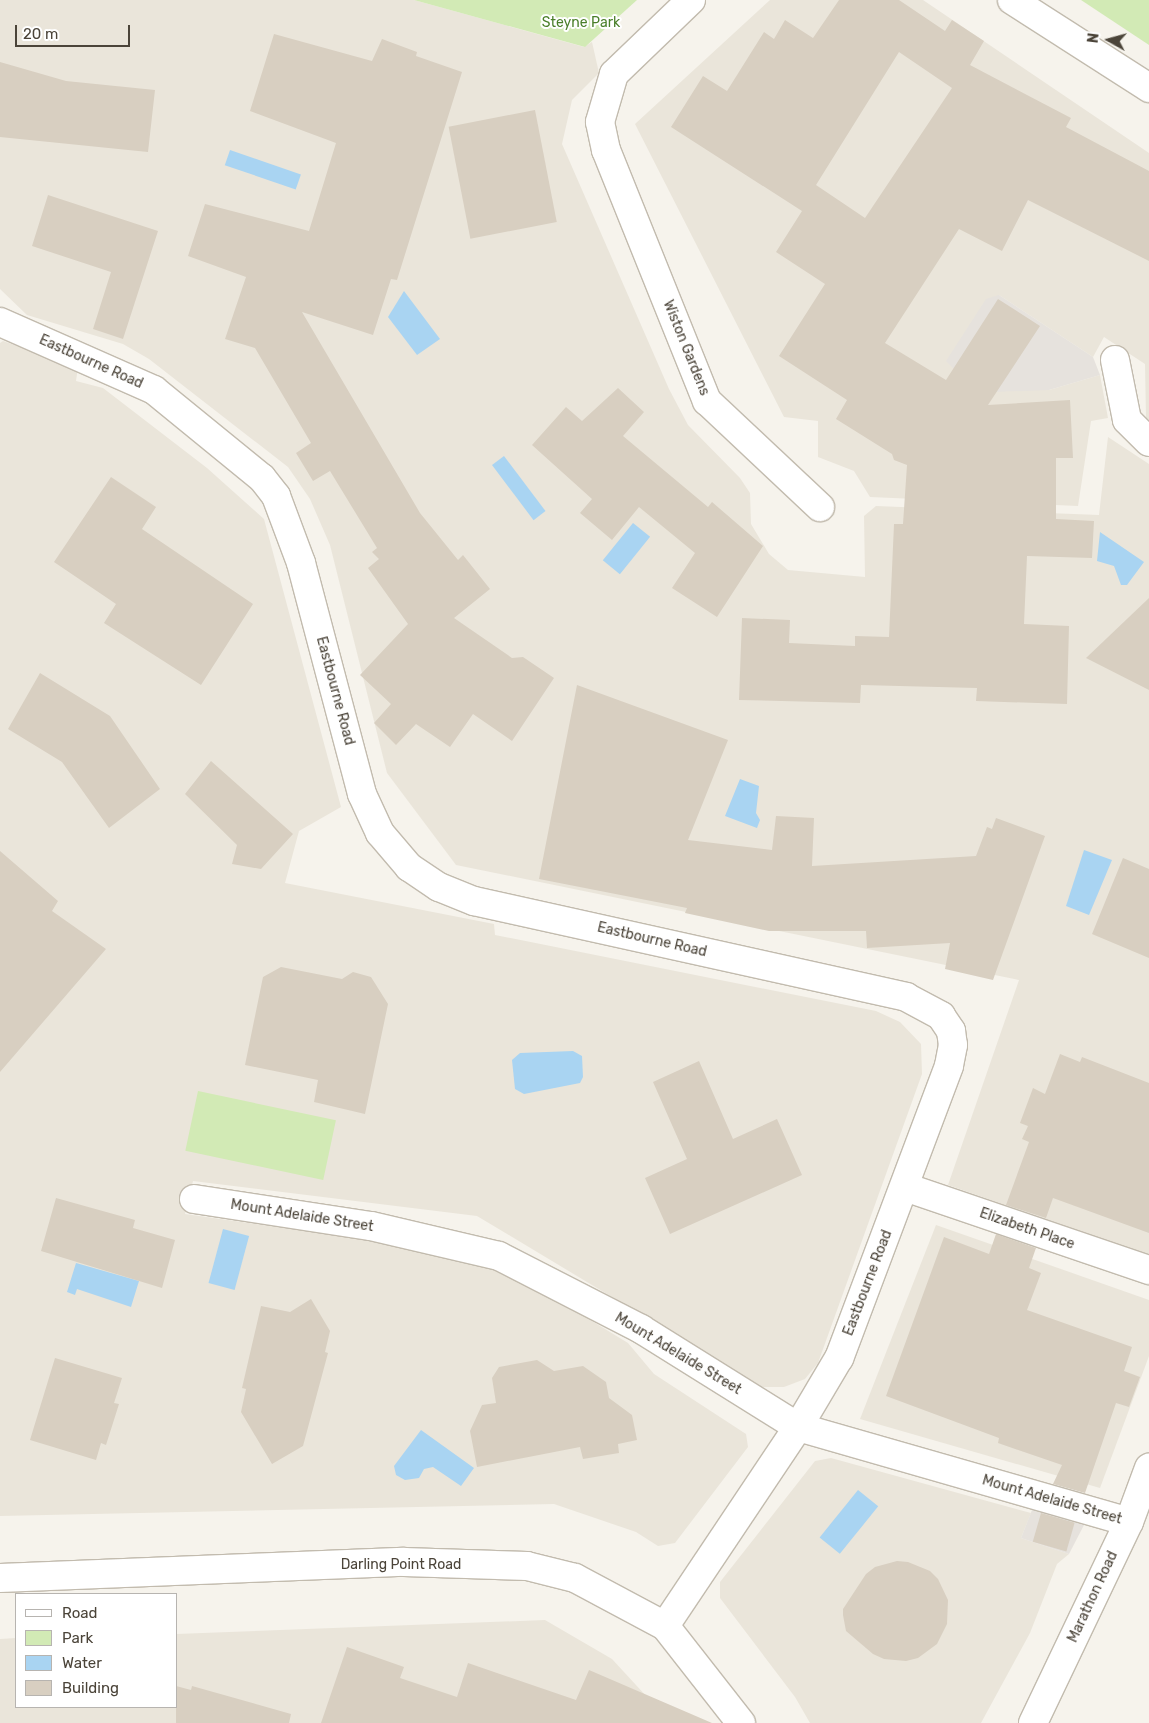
<!DOCTYPE html>
<style>
body{margin:0}
#map{position:relative;width:1149px;height:1723px;overflow:hidden;background:#f6f3ec;font-family:Rubik,sans-serif}
div>[style]{position:absolute}
.residential>*{inset:0;background:#eae5da}
.industrial>*{inset:0;background:#e6e2dd}
.green>*{inset:0;background:#d2eab5;transform-origin:0 0}
.water>*{inset:0;background:#a9d4f2;transform-origin:0 0}
.building>*{inset:0;background:#d8cfc1;transform-origin:0 0}
.roads{filter:drop-shadow(1px 0 #c2bbae) drop-shadow(-1px 0 #c2bbae) drop-shadow(0 1px #c2bbae) drop-shadow(0 -1px #c2bbae)}
.minor>*{height:28px;margin:-14px;padding:0 14px;transform-origin:14px;border-radius:14px;background:#fff}
span{translate:-50% -50%;white-space:nowrap;text-align:center;line-height:1.15;-webkit-text-stroke:4px #fff;paint-order:stroke}
.park-label{font-size:14px;color:#4a7f2a}
.street-label{font-size:14px;color:#4b4439}
.legend{position:absolute;left:15px;top:1593px;width:162px;height:115px;box-sizing:border-box;background:#fff;border:1px solid #b7b4b0;margin:0;padding:6px 9px;list-style:none;font-size:15px;color:#4b4439}
.legend li{display:flex;align-items:center;gap:10px;height:25px}
.legend b{width:25px;border:1px solid #b7b4b0}
.north{position:absolute;left:1084px;top:15px;width:50px;height:50px;-webkit-text-stroke:4px #fff;paint-order:stroke;rotate:277deg;font-size:14px;font-weight:700;line-height:20px;text-align:center;color:#4b4439}
.north::after{content:'';display:block;margin:auto;width:18px;height:22px;background:#4b4439;clip-path:polygon(50% 0,100% 100%,50% 72%,0 100%)}
.scale{position:absolute;left:15px;top:25px;width:115px;height:22px;box-sizing:border-box;border:2px solid #4b4439;border-top:0;padding-left:6px;font-size:15px;line-height:18px;white-space:nowrap;color:#4b4439;-webkit-text-stroke:4px #fff;paint-order:stroke}
</style>
<div id="map">
<div class="residential">
<div style="clip-path:polygon(0 0,414px 0,584px 47px,592px 42px,599px 73px,572px 100px,562px 144px,669px 389px,688px 425px,740px 478px,750px 493px,751px 524px,769px 554px,788px 570px,865px 577px,864px 516px,876px 506px,1099px 515px,1108px 437px,1149px 464px,1149px 1255px,948px 1185px,1019px 980px,456px 865px,387px 773px,330px 545px,310px 499px,288px 467px,149px 359px,123px 344px,27px 315px,0 289px)"></div>
<div style="clip-path:polygon(770px 0,923px 0,1149px 153px,1149px 420px,1146px 418px,1145px 364px,1104px 337px,1093px 357px,999px 295px,1049px 390px,1100px 375px,1108px 418px,1091px 421px,1078px 506px,870px 497px,854px 471px,818px 457px,818px 421px,784px 417px,635px 124px)"></div>
<div style="clip-path:polygon(3px 341px,78px 367px,76px 381px,103px 388px,207px 468px,264px 519px,341px 807px,299px 831px,285px 883px,494px 924px,495px 935px,876px 1011px,900px 1022px,921px 1044px,922px 1074px,818px 1363px,805px 1379px,784px 1387px,762px 1387px,477px 1216px,193px 1181px,185px 1214px,487px 1257px,628px 1343px,654px 1374px,746px 1434px,748px 1447px,675px 1543px,658px 1546px,636px 1532px,554px 1504px,0 1516px,0 343px)"></div>
<div style="clip-path:polygon(936px 1225px,1149px 1300px,1149px 1356px,1100px 1488px,860px 1419px)"></div>
<div style="clip-path:polygon(831px 1458px,1031px 1513px,1021px 1538px,1069px 1554px,1057px 1564px,1030px 1633px,981px 1723px,810px 1723px,795px 1697px,720px 1598px,720px 1582px,815px 1461px)"></div>
<div style="clip-path:polygon(545px 1620px,612px 1659px,671px 1723px,0 1723px,0 1639px,16px 1638px,16px 1707px,176px 1707px,176px 1634px)"></div>
</div>
<div class="industrial">
<div style="clip-path:polygon(999px 295px,1093px 357px,1100px 375px,1049px 390px,993px 392px,967px 382px,946px 361px,986px 299px)"></div>
<div style="clip-path:polygon(1032px 1510px,1084px 1525px,1069px 1554px,1021px 1538px)"></div>
</div>
<div class="green">
<div style="clip-path:polygon(414px 0,637px 0,585px 47px)"></div>
<div style="clip-path:polygon(1081px 0,1149px 0,1149px 45px)"></div>
<div style="left:198px;top:1091px;width:141px;height:61px;rotate:12deg"></div>
</div>
<div class="water">
<div style="left:230px;top:150px;width:75px;height:16px;rotate:19deg"></div>
<div style="clip-path:polygon(404px 291px,440px 339px,417px 355px,388px 317px)"></div>
<div style="left:504px;top:456px;width:69px;height:15px;rotate:53deg"></div>
<div style="left:633px;top:523px;width:22px;height:48px;rotate:39deg"></div>
<div style="clip-path:polygon(1100px 532px,1144px 562px,1127px 585px,1121px 585px,1114px 566px,1097px 561px)"></div>
<div style="clip-path:polygon(740px 779px,759px 786px,756px 813px,760px 820px,757px 828px,725px 816px)"></div>
<div style="clip-path:polygon(1084px 850px,1112px 860px,1089px 915px,1066px 906px)"></div>
<div style="clip-path:polygon(573px 1051px,582px 1056px,583px 1077px,580px 1083px,524px 1094px,515px 1089px,512px 1060px,520px 1053px)"></div>
<div style="left:223px;top:1229px;width:27px;height:56px;rotate:15deg"></div>
<div style="clip-path:polygon(76px 1263px,139px 1281px,131px 1307px,77px 1289px,75px 1295px,67px 1292px)"></div>
<div style="clip-path:polygon(421px 1430px,474px 1468px,461px 1486px,433px 1467px,424px 1469px,419px 1478px,405px 1480px,396px 1475px,394px 1466px)"></div>
<div style="left:858px;top:1490px;width:26px;height:61px;rotate:39deg"></div>
</div>
<div class="building">
<div style="clip-path:polygon(evenodd,839px 0,899px 0,945px 31px,952px 20px,984px 41px,970px 65px,1071px 118px,1066px 127px,1149px 171px,1149px 261px,1028px 200px,1002px 251px,959px 229px,885px 343px,946px 380px,998px 299px,1040px 326px,988px 405px,1070px 400px,1073px 458px,1056px 458px,1056px 519px,1094px 521px,1092px 558px,1027px 556px,1024px 624px,1069px 626px,1067px 704px,976px 701px,977px 688px,861px 685px,860px 703px,739px 700px,742px 618px,790px 620px,789px 643px,855px 646px,855px 636px,889px 637px,894px 524px,903px 524px,907px 465px,894px 460px,892px 454px,836px 419px,847px 400px,779px 356px,825px 284px,776px 252px,802px 211px,671px 127px,703px 76px,727px 91px,764px 32px,774px 39px,785px 20px,813px 38px,839px 0,899px 52px,952px 88px,865px 218px,816px 185px,899px 52px)"></div>
<div style="clip-path:polygon(274px 34px,372px 61px,382px 39px,417px 52px,416px 56px,462px 72px,397px 280px,391px 279px,373px 335px,302px 312px,420px 513px,458px 560px,463px 555px,490px 589px,454px 618px,512px 658px,523px 657px,554px 678px,512px 741px,473px 714px,450px 747px,416px 724px,396px 745px,374px 723px,391px 704px,360px 675px,408px 624px,368px 568px,379px 559px,372px 552px,377px 548px,330px 471px,313px 481px,296px 453px,311px 443px,255px 348px,225px 339px,246px 277px,188px 256px,205px 204px,309px 231px,336px 143px,250px 111px)"></div>
<div style="clip-path:polygon(0 62px,66px 81px,155px 90px,148px 152px,0 137px)"></div>
<div style="left:535px;top:110px;width:114px;height:88px;rotate:79deg"></div>
<div style="clip-path:polygon(48px 195px,158px 231px,123px 339px,93px 329px,111px 272px,32px 246px)"></div>
<div style="clip-path:polygon(618px 388px,644px 412px,623px 436px,708px 507px,712px 502px,763px 546px,717px 617px,672px 588px,695px 553px,639px 507px,612px 540px,580px 513px,592px 499px,532px 445px,566px 407px,582px 421px)"></div>
<div style="clip-path:polygon(111px 477px,156px 507px,142px 529px,253px 604px,201px 685px,104px 623px,116px 604px,54px 562px)"></div>
<div style="clip-path:polygon(1149px 598px,1149px 690px,1086px 658px)"></div>
<div style="clip-path:polygon(40px 673px,110px 716px,160px 789px,109px 828px,62px 762px,8px 729px)"></div>
<div style="clip-path:polygon(577px 685px,728px 740px,688px 840px,772px 850px,776px 816px,814px 818px,812px 866px,976px 856px,987px 827px,992px 829px,996px 818px,1045px 836px,993px 980px,945px 969px,950px 943px,867px 948px,866px 931px,769px 931px,685px 913px,687px 908px,539px 879px)"></div>
<div style="clip-path:polygon(211px 761px,293px 834px,261px 869px,232px 864px,237px 845px,185px 794px)"></div>
<div style="clip-path:polygon(0 851px,58px 901px,52px 911px,106px 949px,0 1072px)"></div>
<div style="clip-path:polygon(1123px 858px,1149px 869px,1149px 958px,1092px 934px)"></div>
<div style="clip-path:polygon(281px 967px,342px 979px,353px 972px,371px 977px,388px 1004px,365px 1114px,314px 1102px,318px 1080px,245px 1065px,263px 977px)"></div>
<div style="clip-path:polygon(1060px 1054px,1080px 1062px,1082px 1057px,1149px 1083px,1149px 1233px,1053px 1198px,1046px 1218px,1006px 1205px,1029px 1142px,1022px 1139px,1028px 1126px,1020px 1123px,1033px 1088px,1045px 1094px)"></div>
<div style="clip-path:polygon(699px 1061px,733px 1139px,777px 1119px,802px 1175px,670px 1234px,645px 1178px,687px 1159px,653px 1082px)"></div>
<div style="clip-path:polygon(56px 1198px,135px 1220px,133px 1228px,175px 1240px,162px 1288px,41px 1251px)"></div>
<div style="clip-path:polygon(996px 1234px,1036px 1248px,1029px 1268px,1041px 1273px,1027px 1310px,1132px 1347px,1124px 1371px,1140px 1377px,1129px 1407px,1116px 1403px,1085px 1493px,1053px 1484px,1062px 1465px,998px 1443px,999px 1438px,886px 1396px,944px 1237px,989px 1254px)"></div>
<div style="clip-path:polygon(311px 1299px,330px 1331px,325px 1352px,328px 1353px,303px 1446px,272px 1464px,241px 1412px,246px 1389px,242px 1388px,261px 1306px,290px 1312px)"></div>
<div style="clip-path:polygon(55px 1358px,122px 1378px,114px 1403px,119px 1404px,106px 1445px,101px 1443px,96px 1460px,30px 1440px)"></div>
<div style="clip-path:polygon(537px 1360px,554px 1371px,583px 1366px,606px 1382px,609px 1398px,632px 1415px,637px 1440px,618px 1444px,619px 1453px,583px 1459px,580px 1447px,477px 1467px,470px 1431px,482px 1405px,496px 1403px,492px 1378px,499px 1367px)"></div>
<div style="left:1041px;top:1513px;width:35px;height:30px;rotate:16deg"></div>
<div style="clip-path:polygon(897px 1561px,908px 1562px,930px 1571px,938px 1579px,948px 1600px,947px 1624px,937px 1644px,918px 1658px,906px 1661px,884px 1659px,873px 1654px,846px 1631px,843px 1615px,843px 1609px,866px 1574px,875px 1567px)"></div>
<div style="clip-path:polygon(347px 1647px,404px 1667px,400px 1678px,457px 1697px,468px 1663px,576px 1700px,589px 1670px,712px 1723px,321px 1723px)"></div>
<div style="clip-path:polygon(176px 1686px,191px 1690px,192px 1686px,291px 1714px,289px 1723px,176px 1723px)"></div>
</div>
<div class="roads">
<div class="minor">
<div style="left:691px;top:0;width:107px;rotate:136.1deg"></div>
<div style="left:614px;top:74px;width:50px;rotate:106.3deg"></div>
<div style="left:600px;top:122px;width:29px;rotate:78deg"></div>
<div style="left:606px;top:150px;width:271px;rotate:68.1deg"></div>
<div style="left:707px;top:401px;width:155px;rotate:43.2deg"></div>
<div style="left:1012px;top:0;width:163px;rotate:32.7deg"></div>
<div style="left:0;top:322px;width:168px;rotate:23.8deg"></div>
<div style="left:154px;top:390px;width:139px;rotate:39.2deg"></div>
<div style="left:262px;top:478px;width:23px;rotate:52deg"></div>
<div style="left:276px;top:496px;width:72px;rotate:69.5deg"></div>
<div style="left:301px;top:563px;width:239px;rotate:75.2deg"></div>
<div style="left:362px;top:794px;width:43px;rotate:65.2deg"></div>
<div style="left:380px;top:833px;width:45px;rotate:49.5deg"></div>
<div style="left:409px;top:867px;width:36px;rotate:34deg"></div>
<div style="left:439px;top:887px;width:38px;rotate:22deg"></div>
<div style="left:474px;top:901px;width:443px;rotate:12.5deg"></div>
<div style="left:906px;top:997px;width:40px;rotate:28deg"></div>
<div style="left:941px;top:1016px;width:18px;rotate:56deg"></div>
<div style="left:951px;top:1031px;width:14px;rotate:82deg"></div>
<div style="left:953px;top:1045px;width:21px;rotate:101deg"></div>
<div style="left:949px;top:1066px;width:312px;rotate:110.6deg"></div>
<div style="left:839px;top:1358px;width:80px;rotate:120.7deg"></div>
<div style="left:798px;top:1427px;width:239px;rotate:123.8deg"></div>
<div style="left:1115px;top:360px;width:61px;rotate:78.7deg"></div>
<div style="left:1127px;top:420px;width:31px;rotate:45deg"></div>
<div style="left:905px;top:1187px;width:258px;rotate:18.8deg"></div>
<div style="left:194px;top:1199px;width:179px;rotate:8.7deg"></div>
<div style="left:371px;top:1226px;width:131px;rotate:13.2deg"></div>
<div style="left:499px;top:1256px;width:160px;rotate:27.2deg"></div>
<div style="left:641px;top:1329px;width:185px;rotate:32deg"></div>
<div style="left:798px;top:1427px;width:344px;rotate:16deg"></div>
<div style="left:0;top:1578px;width:404px;rotate:-2.3deg"></div>
<div style="left:404px;top:1562px;width:123px;rotate:1.9deg"></div>
<div style="left:527px;top:1566px;width:49px;rotate:14deg"></div>
<div style="left:575px;top:1578px;width:102px;rotate:28.1deg"></div>
<div style="left:665px;top:1626px;width:123px;rotate:51.9deg"></div>
<div style="left:1033px;top:1723px;width:223px;rotate:-64.5deg"></div>
<div style="left:1129px;top:1522px;width:58px;rotate:-69.7deg"></div>
</div>
</div>
<div class="park-label">
<span style="left:581px;top:23px">Steyne Park</span>
</div>
<div class="street-label">
<span style="left:686px;top:348px;rotate:68deg">Wiston Gardens</span>
<span style="left:91px;top:362px;rotate:24deg">Eastbourne Road</span>
<span style="left:335px;top:691px;rotate:75deg">Eastbourne Road</span>
<span style="left:652px;top:940px;rotate:13deg">Eastbourne Road</span>
<span style="left:302px;top:1216px;rotate:9deg">Mount Adelaide Street</span>
<span style="left:1027px;top:1229px;rotate:19deg">Elizabeth Place</span>
<span style="left:868px;top:1283px;rotate:-69deg">Eastbourne Road</span>
<span style="left:678px;top:1354px;rotate:31deg">Mount Adelaide Street</span>
<span style="left:1052px;top:1500px;rotate:16deg">Mount Adelaide Street</span>
<span style="left:401px;top:1565px">Darling Point Road</span>
<span style="left:1093px;top:1597px;rotate:-65deg">Marathon Road</span>
</div>
<ul class="legend">
<li><b style="height:6px;background:#fff"></b>Road</li>
<li><b style="height:14px;background:#d2eab5"></b>Park</li>
<li><b style="height:14px;background:#a9d4f2"></b>Water</li>
<li><b style="height:14px;background:#d8cfc1"></b>Building</li>
</ul>
<div class="north">N</div>
<div class="scale">20 m</div>
</div>
